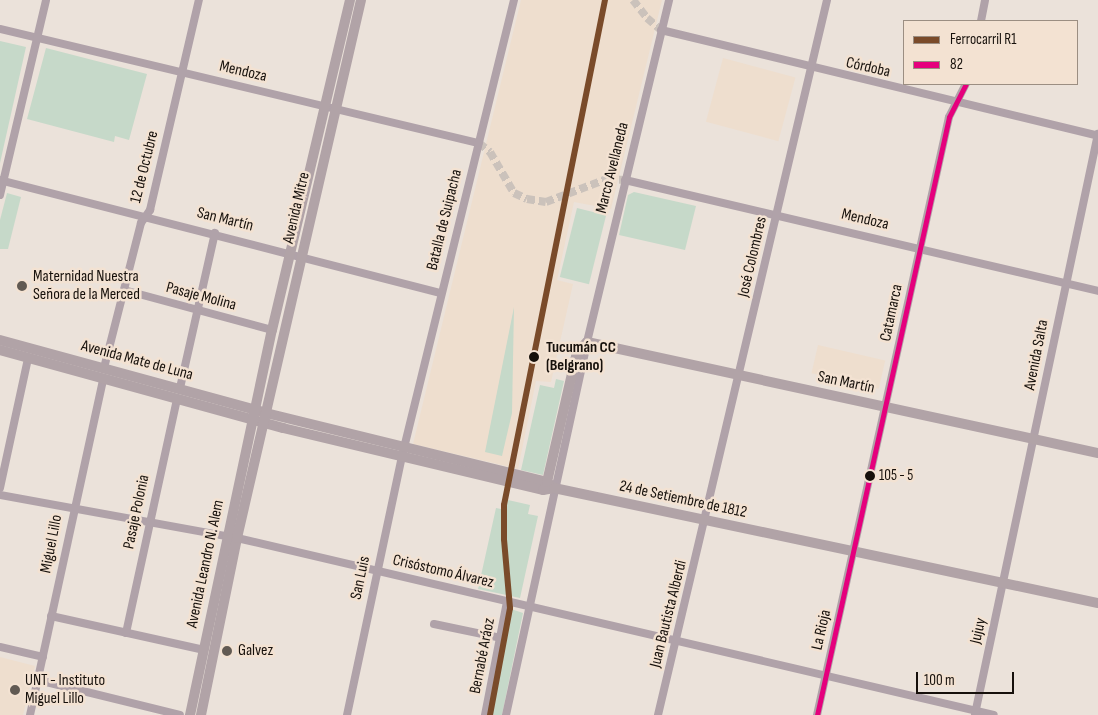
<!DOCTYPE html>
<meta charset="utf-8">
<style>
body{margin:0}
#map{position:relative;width:1098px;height:715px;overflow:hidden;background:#ebe2da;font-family:"Sofia Sans Condensed",sans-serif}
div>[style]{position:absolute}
.built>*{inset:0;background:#eedece;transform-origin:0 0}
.green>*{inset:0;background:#c6d9c9;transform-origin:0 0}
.minor-tunnel>*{height:8px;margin-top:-4px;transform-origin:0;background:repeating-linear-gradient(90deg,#cbc2bb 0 8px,transparent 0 12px)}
.minor>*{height:8px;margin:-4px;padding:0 4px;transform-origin:4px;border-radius:4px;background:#b0a2a9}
.major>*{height:10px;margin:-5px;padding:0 5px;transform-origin:5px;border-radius:5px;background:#b1a3a7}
.bus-1>*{height:5px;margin:-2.5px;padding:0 2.5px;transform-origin:2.5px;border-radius:2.5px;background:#e5007d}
.rail-1>*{height:6px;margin:-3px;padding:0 3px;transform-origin:3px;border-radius:3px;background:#7a4b2a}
.dots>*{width:14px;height:14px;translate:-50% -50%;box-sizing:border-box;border:2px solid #f3e2d2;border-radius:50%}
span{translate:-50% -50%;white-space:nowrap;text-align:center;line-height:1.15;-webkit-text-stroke:5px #f3e2d2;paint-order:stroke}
.bus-label{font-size:15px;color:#16100b}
.left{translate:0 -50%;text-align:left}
.street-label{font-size:16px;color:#16100b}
.poi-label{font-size:16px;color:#16100b}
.stop-label{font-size:16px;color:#16100b;font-weight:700}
.legend{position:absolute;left:903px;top:20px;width:175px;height:65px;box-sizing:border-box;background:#f3e2d2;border:1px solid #9b8e82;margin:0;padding:6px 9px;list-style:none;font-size:15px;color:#16100b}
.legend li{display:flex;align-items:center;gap:10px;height:25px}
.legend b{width:25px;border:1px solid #9b8e82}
.scale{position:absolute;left:916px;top:672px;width:98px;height:22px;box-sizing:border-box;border:2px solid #16100b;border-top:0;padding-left:6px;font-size:15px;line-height:18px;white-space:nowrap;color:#16100b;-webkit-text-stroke:4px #f3e2d2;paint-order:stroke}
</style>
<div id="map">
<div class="built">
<div style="clip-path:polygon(521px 0,662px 0,611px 209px,574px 202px,557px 280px,573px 284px,551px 382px,536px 381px,518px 469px,413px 444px)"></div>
<div style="left:723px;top:58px;width:75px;height:66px;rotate:15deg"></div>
<div style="left:818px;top:345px;width:69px;height:29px;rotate:13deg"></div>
<div style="clip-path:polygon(0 657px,35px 666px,23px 715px,0 715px)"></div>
</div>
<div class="green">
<div style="clip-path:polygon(0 41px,26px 47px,0 163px)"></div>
<div style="clip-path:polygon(46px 48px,147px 74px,129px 140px,115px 136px,114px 142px,27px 119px)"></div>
<div style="clip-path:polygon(634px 192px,696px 206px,685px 250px,619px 235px,628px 195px)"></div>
<div style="clip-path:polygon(7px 193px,21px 197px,8px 249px,0 249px,0 220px)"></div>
<div style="left:577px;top:208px;width:30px;height:71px;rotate:14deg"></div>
<div style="clip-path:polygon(514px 307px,512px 413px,502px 456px,485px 452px)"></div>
<div style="clip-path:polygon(556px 379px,564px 381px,543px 475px,521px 470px,540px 385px,554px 388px)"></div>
<div style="clip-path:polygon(508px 500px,530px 505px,528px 514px,538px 516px,520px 598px,478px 589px,496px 508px,506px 510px)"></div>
<div style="clip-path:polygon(511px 609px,523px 613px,502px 715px,491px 715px)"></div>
</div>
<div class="minor-tunnel">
<div style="left:633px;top:0;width:23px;rotate:52deg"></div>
<div style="left:647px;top:18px;width:18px;rotate:41deg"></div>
<div style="left:479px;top:143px;width:14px;rotate:39deg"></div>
<div style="left:490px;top:152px;width:48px;rotate:59.7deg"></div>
<div style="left:514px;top:193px;width:14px;rotate:25deg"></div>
<div style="left:527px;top:199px;width:19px;rotate:9deg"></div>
<div style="left:546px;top:202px;width:65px;rotate:-20.7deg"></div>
<div style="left:607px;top:179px;width:18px;rotate:3deg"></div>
</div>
<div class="minor">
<div style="left:981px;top:21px;width:21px;rotate:-79deg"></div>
<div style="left:0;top:29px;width:492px;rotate:13.4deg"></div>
<div style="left:661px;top:30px;width:450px;rotate:13.6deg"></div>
<div style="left:0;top:180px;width:455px;rotate:14.4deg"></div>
<div style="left:625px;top:180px;width:486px;rotate:13.2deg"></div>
<div style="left:0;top:195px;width:200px;rotate:-76.7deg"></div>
<div style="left:124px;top:290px;width:153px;rotate:15.1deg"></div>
<div style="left:104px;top:368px;width:150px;rotate:-75.7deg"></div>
<div style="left:141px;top:223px;width:16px;rotate:-55deg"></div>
<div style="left:150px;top:210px;width:216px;rotate:-76.9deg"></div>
<div style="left:180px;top:388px;width:159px;rotate:-77.3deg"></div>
<div style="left:0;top:488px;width:133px;rotate:-77.8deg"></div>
<div style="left:0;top:495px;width:241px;rotate:10.3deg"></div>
<div style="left:237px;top:538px;width:777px;rotate:13.16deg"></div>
<div style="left:51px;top:616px;width:157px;rotate:12.5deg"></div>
<div style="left:434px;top:624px;width:68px;rotate:11.8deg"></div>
<div style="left:126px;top:633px;width:239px;rotate:-77.7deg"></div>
<div style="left:0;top:647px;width:44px;rotate:13.1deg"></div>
<div style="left:38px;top:680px;width:146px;rotate:13.8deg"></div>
<div style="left:975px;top:714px;width:593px;rotate:-78.03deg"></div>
<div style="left:30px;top:715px;width:344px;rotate:-77.7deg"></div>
<div style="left:347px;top:715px;width:265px;rotate:-78deg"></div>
<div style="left:402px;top:456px;width:470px;rotate:-76.2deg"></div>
<div style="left:485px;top:715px;width:115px;rotate:-79deg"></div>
<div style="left:506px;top:715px;width:382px;rotate:-77.7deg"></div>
<div style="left:587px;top:342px;width:352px;rotate:-76.5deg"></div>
<div style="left:658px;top:715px;width:735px;rotate:-76.7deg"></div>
<div style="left:817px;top:715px;width:612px;rotate:-77.55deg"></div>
<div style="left:949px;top:117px;width:37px;rotate:-63deg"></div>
</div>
<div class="major">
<div style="left:0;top:340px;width:276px;rotate:15.3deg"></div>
<div style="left:266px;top:413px;width:289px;rotate:13.8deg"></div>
<div style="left:547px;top:482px;width:6px;rotate:39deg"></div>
<div style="left:0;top:350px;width:294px;rotate:15.4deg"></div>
<div style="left:283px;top:428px;width:267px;rotate:13.4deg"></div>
<div style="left:543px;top:490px;width:11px;rotate:-10deg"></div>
<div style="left:554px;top:488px;width:556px;rotate:11.94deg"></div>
<div style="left:547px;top:482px;width:133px;rotate:-77deg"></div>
<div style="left:577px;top:352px;width:14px;rotate:-45deg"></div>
<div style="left:587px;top:342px;width:523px;rotate:12.26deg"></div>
<div style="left:190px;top:715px;width:394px;rotate:-78deg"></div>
<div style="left:272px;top:330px;width:339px;rotate:-76.7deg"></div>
<div style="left:201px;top:715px;width:181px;rotate:-78.5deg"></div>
<div style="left:237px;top:538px;width:552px;rotate:-77.02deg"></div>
</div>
<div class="bus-1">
<div style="left:817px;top:715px;width:612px;rotate:-77.55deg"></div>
<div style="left:949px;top:117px;width:37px;rotate:-63deg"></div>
</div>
<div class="rail-1">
<div style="left:490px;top:715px;width:109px;rotate:-79.4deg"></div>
<div style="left:510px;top:608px;width:69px;rotate:-95deg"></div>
<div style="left:504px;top:539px;width:34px;rotate:-90deg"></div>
<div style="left:504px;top:505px;width:515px;rotate:-78.69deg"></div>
</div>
<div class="dots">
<div style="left:22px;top:286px;background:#615a53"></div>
<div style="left:534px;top:357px;background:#16100b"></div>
<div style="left:870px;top:476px;background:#16100b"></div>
<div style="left:227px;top:651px;background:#615a53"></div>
<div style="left:15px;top:690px;background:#615a53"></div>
</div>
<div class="bus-label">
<span class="left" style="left:879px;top:476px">105 - 5</span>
</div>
<div class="street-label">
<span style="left:868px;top:68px;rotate:13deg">Córdoba</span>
<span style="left:243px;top:72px;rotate:13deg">Mendoza</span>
<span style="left:145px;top:167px;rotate:-76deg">12 de Octubre</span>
<span style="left:613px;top:168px;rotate:-76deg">Marco Avellaneda</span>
<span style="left:297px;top:208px;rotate:-77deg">Avenida Mitre</span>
<span style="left:225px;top:220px;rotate:14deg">San Martín</span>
<span style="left:445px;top:220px;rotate:-76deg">Batalla de Suipacha</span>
<span style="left:865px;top:220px;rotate:13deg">Mendoza</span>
<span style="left:753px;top:257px;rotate:-77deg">José Colombres</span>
<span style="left:201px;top:297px;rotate:15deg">Pasaje Molina</span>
<span style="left:892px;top:313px;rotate:-78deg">Catamarca</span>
<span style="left:1037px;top:355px;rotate:-79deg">Avenida Salta</span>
<span style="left:137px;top:361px;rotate:15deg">Avenida Mate de Luna</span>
<span style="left:846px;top:383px;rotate:12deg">San Martín</span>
<span style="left:683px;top:500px;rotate:12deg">24 de Setiembre de 1812</span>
<span style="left:137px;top:512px;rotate:-78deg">Pasaje Polonia</span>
<span style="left:52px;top:544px;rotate:-79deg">Miguel Lillo</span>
<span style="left:206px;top:564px;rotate:-78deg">Avenida Leandro N. Alem</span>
<span style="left:443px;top:572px;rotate:13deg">Crisóstomo Álvarez</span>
<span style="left:361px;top:578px;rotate:-78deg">San Luis</span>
<span style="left:669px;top:614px;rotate:-76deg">Juan Bautista Alberdi</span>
<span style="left:822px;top:630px;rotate:-77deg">La Rioja</span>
<span style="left:979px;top:631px;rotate:-77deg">Jujuy</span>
<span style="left:483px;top:656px;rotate:-79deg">Bernabé Aráoz</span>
</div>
<div class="poi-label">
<span class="left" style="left:33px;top:286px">Maternidad Nuestra<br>Señora de la Merced</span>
<span class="left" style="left:238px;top:651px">Galvez</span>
<span class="left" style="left:25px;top:690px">UNT - Instituto<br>Miguel Lillo</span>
</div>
<div class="stop-label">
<span class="left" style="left:546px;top:357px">Tucumán CC<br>(Belgrano)</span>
</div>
<ul class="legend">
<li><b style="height:6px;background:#7a4b2a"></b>Ferrocarril R1</li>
<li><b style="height:6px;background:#e5007d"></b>82</li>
</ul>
<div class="scale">100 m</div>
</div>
